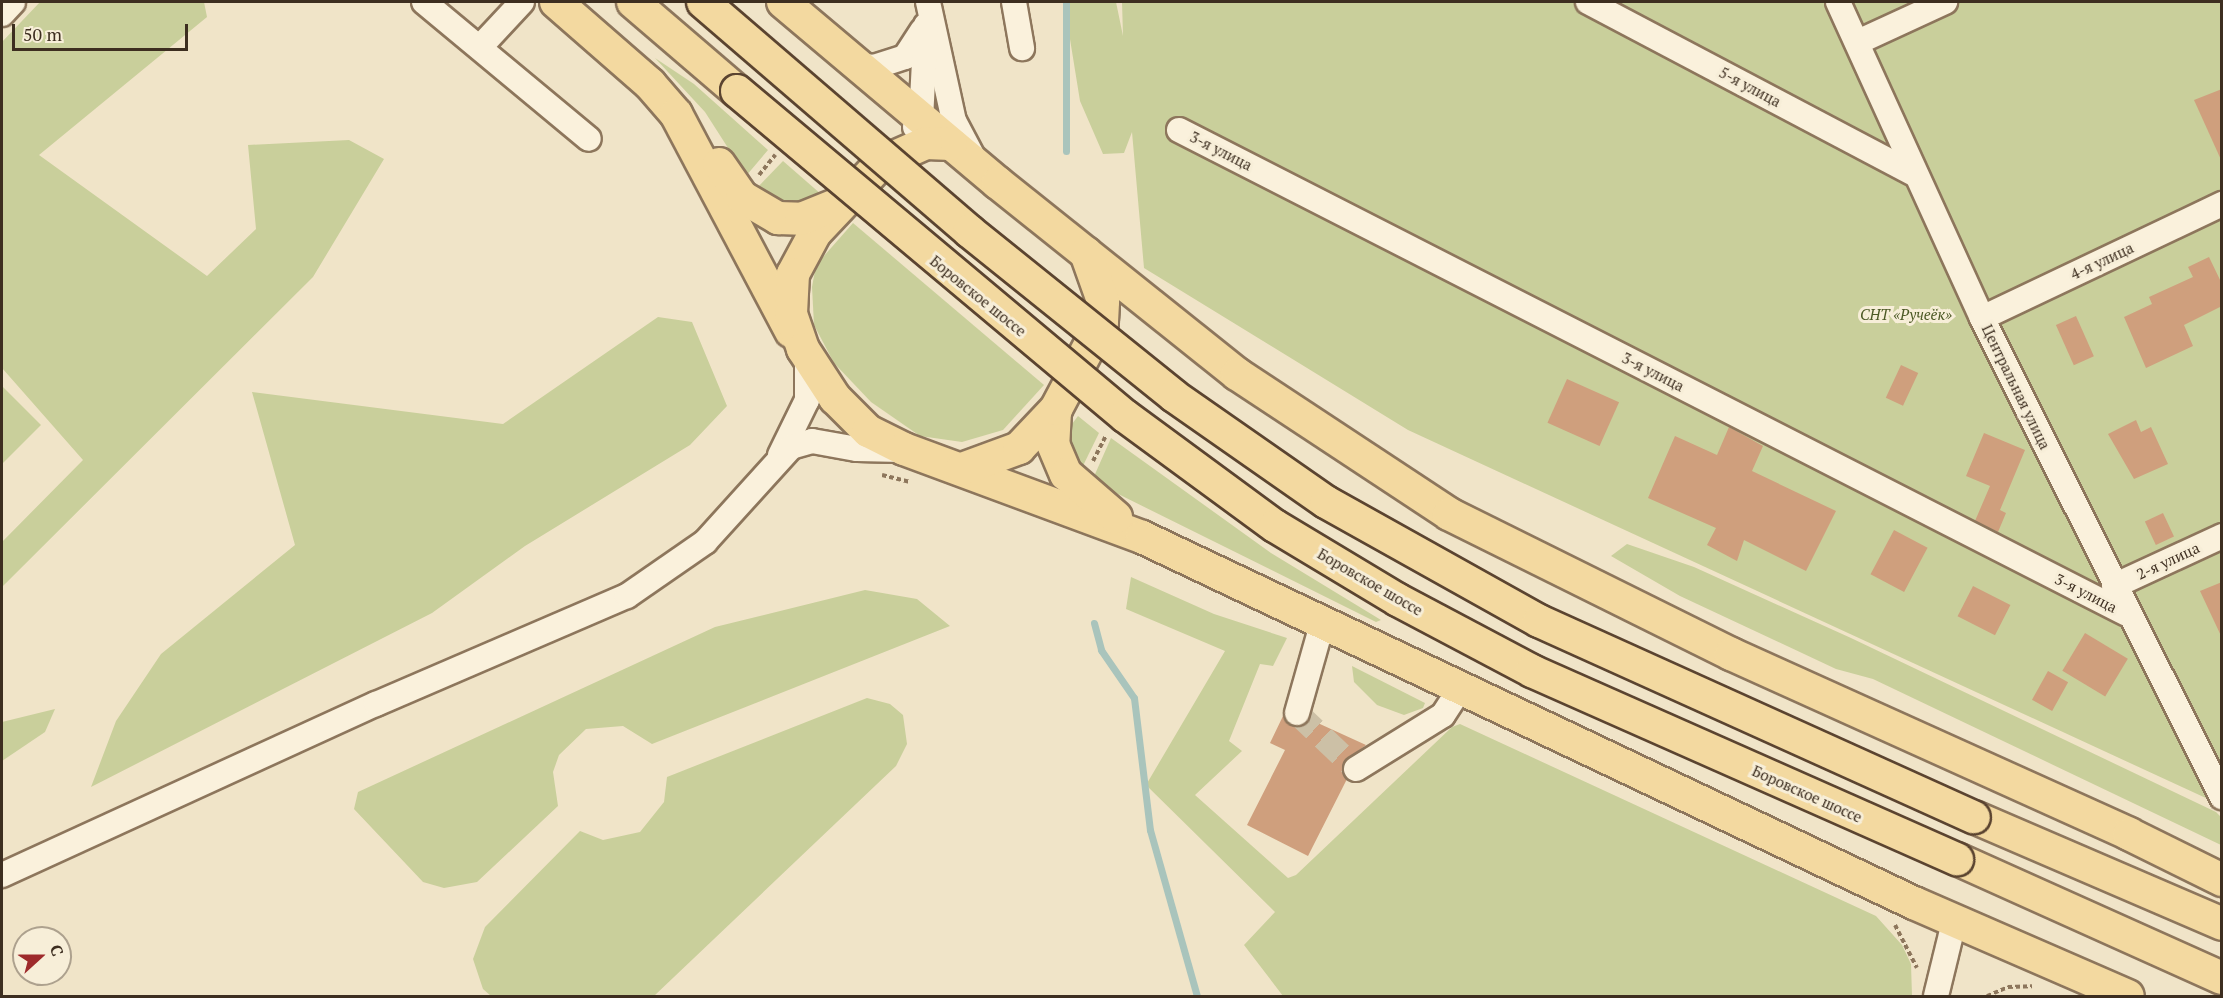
<!DOCTYPE html>
<meta charset="utf-8">
<style>
body{margin:0}
#map{position:relative;width:2223px;height:998px;overflow:hidden;background:#f0e4c8;font-family:"PT Serif",serif}
div>[style]{position:absolute}
.green>*{inset:0;background:#c9cf9b}
.stream>*{height:7px;margin:-3.5px;padding:0 3.5px;transform-origin:3.5px;border-radius:3.5px;background:#a9c4bc}
.building>*{inset:0;background:#cf9f7d;transform-origin:0 0}
.minor-tunnel>*{height:24px;margin-top:-12px;transform-origin:0;background:repeating-linear-gradient(90deg,#ccc0a6 0 24px,transparent 0 36px)}
.path>*{height:4px;margin-top:-2px;transform-origin:0;background:repeating-linear-gradient(90deg,#8d765c 0 4.5px,transparent 0 7.5px)}
.roads{filter:drop-shadow(2px 0 #8d765c) drop-shadow(-2px 0 #8d765c) drop-shadow(0 2px #8d765c) drop-shadow(0 -2px #8d765c)}
.minor>*{height:24px;margin:-12px;padding:0 12px;transform-origin:12px;border-radius:12px;background:#faf1dc}
.major>*{height:32px;margin:-16px;padding:0 16px;transform-origin:16px;border-radius:16px;background:#f3d9a0}
.bridges{filter:drop-shadow(2px 0 #5b4430) drop-shadow(-2px 0 #5b4430) drop-shadow(0 2px #5b4430) drop-shadow(0 -2px #5b4430)}
.major-bridge>*{height:32px;margin:-16px;padding:0 16px;transform-origin:16px;border-radius:16px;background:#f3d9a0}
span{translate:-50% -50%;white-space:nowrap;text-align:center;line-height:1.15;-webkit-text-stroke:6px #f7eed8;paint-order:stroke}
.street-label{font-size:15px;color:#3d2e20}
.park-label{font-size:15px;color:#4d5a26;font-style:italic}
.frame{position:absolute;inset:0;border:3px solid #3d2e20;pointer-events:none}
.north{position:absolute;left:12px;top:926px;width:60px;height:60px;box-sizing:border-box;background:#f7eed8;border:2px solid #ada18e;border-radius:50%;rotate:69deg;font-size:16px;font-weight:700;line-height:24px;text-align:center;color:#3d2e20}
.north::after{content:'';display:block;margin:auto;width:21px;height:27px;background:#9e2a2b;clip-path:polygon(50% 0,100% 100%,50% 72%,0 100%)}
.scale{position:absolute;left:12px;top:24px;width:176px;height:27px;box-sizing:border-box;border:3px solid #3d2e20;border-top:0;padding-left:8px;font-size:18px;line-height:21px;white-space:nowrap;color:#3d2e20;-webkit-text-stroke:4px #f7eed8;paint-order:stroke}
</style>
<div id="map">
<div class="green">
<div style="clip-path:polygon(40px 2px,204px 2px,207px 17px,39px 155px,207px 276px,256px 229px,248px 145px,349px 140px,384px 159px,313px 277px,2px 587px,2px 542px,83px 460px,2px 368px,2px 42px)"></div>
<div style="clip-path:polygon(1064px 2px,1116px 2px,1123px 36px,1122px 2px,2221px 2px,2221px 805px,1408px 430px,1144px 268px,1132px 132px,1124px 153px,1103px 154px,1080px 101px)"></div>
<div style="clip-path:polygon(655px 58px,694px 84px,768px 150px,746px 176px,705px 112px)"></div>
<div style="clip-path:polygon(783px 161px,822px 195px,792px 211px,753px 192px)"></div>
<div style="clip-path:polygon(853px 223px,1044px 385px,1003px 430px,962px 442px,920px 436px,871px 402px,834px 363px,814px 325px,812px 287px,816px 265px)"></div>
<div style="clip-path:polygon(658px 317px,692px 322px,727px 406px,690px 445px,525px 546px,432px 613px,91px 787px,116px 721px,161px 654px,295px 545px,252px 392px,503px 424px)"></div>
<div style="clip-path:polygon(2px 386px,41px 425px,2px 464px)"></div>
<div style="clip-path:polygon(1078px 416px,1099px 433px,1079px 474px,1066px 432px)"></div>
<div style="clip-path:polygon(1111px 438px,1271px 553px,1381px 620px,1376px 622px,1092px 481px)"></div>
<div style="clip-path:polygon(1627px 544px,1694px 567px,1851px 638px,2216px 812px,2221px 817px,2221px 845px,1873px 679px,1836px 669px,1680px 596px,1611px 556px)"></div>
<div style="clip-path:polygon(1131px 577px,1214px 614px,1287px 638px,1273px 666px,1260px 664px,1229px 741px,1242px 751px,1195px 795px,1288px 878px,1296px 875px,1452px 727px,1460px 724px,1876px 916px,1902px 945px,1911px 964px,1912px 996px,1283px 996px,1244px 945px,1275px 912px,1146px 785px,1225px 651px,1126px 609px)"></div>
<div style="clip-path:polygon(865px 590px,917px 599px,950px 626px,652px 744px,623px 726px,586px 729px,559px 755px,553px 772px,558px 806px,477px 882px,444px 888px,423px 882px,354px 809px,358px 792px,715px 627px)"></div>
<div style="clip-path:polygon(1352px 666px,1425px 703px,1423px 708px,1404px 715px,1377px 705px,1354px 682px)"></div>
<div style="clip-path:polygon(867px 698px,890px 704px,903px 715px,907px 744px,896px 766px,654px 996px,491px 996px,483px 989px,473px 959px,485px 927px,580px 831px,603px 840px,640px 832px,664px 802px,667px 777px)"></div>
<div style="clip-path:polygon(55px 709px,45px 732px,2px 761px,2px 722px)"></div>
</div>
<div class="stream">
<div style="left:1066px;top:2px;width:149px;rotate:90deg"></div>
<div style="left:1094px;top:623px;width:28px;rotate:75deg"></div>
<div style="left:1101px;top:650px;width:58px;rotate:55.5deg"></div>
<div style="left:1134px;top:698px;width:133px;rotate:83.1deg"></div>
<div style="left:1150px;top:830px;width:173px;rotate:74.2deg"></div>
</div>
<div class="building">
<div style="clip-path:polygon(2222px 89px,2222px 162px,2194px 100px)"></div>
<div style="clip-path:polygon(2209px 257px,2222px 284px,2222px 306px,2184px 325px,2193px 346px,2146px 368px,2124px 317px,2152px 304px,2149px 297px,2193px 277px,2188px 267px)"></div>
<div style="left:2076px;top:316px;width:44px;height:22px;rotate:66deg"></div>
<div style="left:1901px;top:365px;width:19px;height:36px;rotate:25deg"></div>
<div style="left:1567px;top:379px;width:57px;height:48px;rotate:24deg"></div>
<div style="clip-path:polygon(2136px 420px,2141px 432px,2151px 427px,2168px 464px,2134px 479px,2108px 434px)"></div>
<div style="clip-path:polygon(1729px 427px,1763px 446px,1752px 471px,1836px 511px,1806px 571px,1744px 540px,1737px 561px,1707px 545px,1716px 528px,1648px 498px,1675px 436px,1717px 455px)"></div>
<div style="clip-path:polygon(1984px 433px,2025px 450px,2000px 510px,2006px 513px,1998px 532px,1975px 521px,1990px 486px,1966px 476px)"></div>
<div style="left:2163px;top:513px;width:26px;height:20px;rotate:65deg"></div>
<div style="left:1894px;top:530px;width:38px;height:50px;rotate:28deg"></div>
<div style="clip-path:polygon(2222px 582px,2222px 638px,2200px 591px)"></div>
<div style="left:1973px;top:586px;width:42px;height:34px;rotate:27deg"></div>
<div style="left:2085px;top:633px;width:50px;height:44px;rotate:31deg"></div>
<div style="left:2048px;top:671px;width:23px;height:33px;rotate:29deg"></div>
<div style="clip-path:polygon(1283px 716px,1293px 726px,1309px 719px,1366px 745px,1344px 762px,1347px 779px,1308px 856px,1247px 825px,1285px 750px,1270px 743px)"></div>
</div>
<div class="minor-tunnel">
<div style="left:1297px;top:713px;width:81px;rotate:43.5deg"></div>
</div>
<div class="path">
<div style="left:759px;top:175px;width:26px;rotate:-51deg"></div>
<div style="left:1093px;top:461px;width:28px;rotate:-63deg"></div>
<div style="left:882px;top:475px;width:29px;rotate:14deg"></div>
<div style="left:1895px;top:925px;width:48px;rotate:62.9deg"></div>
<div style="left:1987px;top:996px;width:23px;rotate:-23deg"></div>
<div style="left:2008px;top:987px;width:24px;rotate:-2deg"></div>
</div>
<div class="roads">
<div class="minor">
<div style="left:424px;top:2px;width:214px;rotate:39.7deg"></div>
<div style="left:928px;top:2px;width:122px;rotate:77.7deg"></div>
<div style="left:954px;top:121px;width:38px;rotate:62deg"></div>
<div style="left:1014px;top:2px;width:47px;rotate:80.1deg"></div>
<div style="left:1588px;top:2px;width:367px;rotate:27.8deg"></div>
<div style="left:1838px;top:2px;width:347px;rotate:65.5deg"></div>
<div style="left:1982px;top:318px;width:536px;rotate:63.39deg"></div>
<div style="left:2px;top:14px;width:16px;rotate:-47deg"></div>
<div style="left:1858px;top:42px;width:96px;rotate:-24.7deg"></div>
<div style="left:481px;top:46px;width:60px;rotate:-47deg"></div>
<div style="left:856px;top:65px;width:18px;rotate:6deg"></div>
<div style="left:874px;top:67px;width:33px;rotate:-18deg"></div>
<div style="left:905px;top:57px;width:31px;rotate:-57deg"></div>
<div style="left:915px;top:127px;width:10px;rotate:-53deg"></div>
<div style="left:921px;top:119px;width:94px;rotate:-87deg"></div>
<div style="left:1179px;top:130px;width:1064px;rotate:27.05deg"></div>
<div style="left:1982px;top:318px;width:266px;rotate:-25.4deg"></div>
<div style="left:780px;top:455px;width:61px;rotate:-63.9deg"></div>
<div style="left:807px;top:400px;width:44px;rotate:-90deg"></div>
<div style="left:2114px;top:586px;width:119px;rotate:-24.8deg"></div>
<div style="left:1297px;top:713px;width:96px;rotate:-74.2deg"></div>
<div style="left:1356px;top:769px;width:102px;rotate:-31.8deg"></div>
<div style="left:1443px;top:715px;width:30px;rotate:-57deg"></div>
<div style="left:2px;top:875px;width:411px;rotate:-24.6deg"></div>
<div style="left:376px;top:704px;width:273px;rotate:-23.3deg"></div>
<div style="left:627px;top:596px;width:95px;rotate:-34.7deg"></div>
<div style="left:705px;top:542px;width:128px;rotate:-47.8deg"></div>
<div style="left:791px;top:447px;width:22px;rotate:-16deg"></div>
<div style="left:812px;top:441px;width:46px;rotate:10.1deg"></div>
<div style="left:857px;top:449px;width:45px;rotate:1.3deg"></div>
<div style="left:1936px;top:996px;width:76px;rotate:-76.3deg"></div>
</div>
<div class="major">
<div style="left:556px;top:2px;width:125px;rotate:41.1deg"></div>
<div style="left:650px;top:84px;width:40px;rotate:49deg"></div>
<div style="left:676px;top:114px;width:246px;rotate:62.1deg"></div>
<div style="left:633px;top:2px;width:137px;rotate:40.6deg"></div>
<div style="left:783px;top:2px;width:281px;rotate:40.1deg"></div>
<div style="left:998px;top:183px;width:306px;rotate:38.6deg"></div>
<div style="left:1237px;top:374px;width:254px;rotate:33.4deg"></div>
<div style="left:1449px;top:514px;width:315px;rotate:26.4deg"></div>
<div style="left:1731px;top:654px;width:437px;rotate:24.3deg"></div>
<div style="left:2129px;top:834px;width:104px;rotate:26.3deg"></div>
<div style="left:951px;top:144px;width:25px;rotate:-178deg"></div>
<div style="left:926px;top:143px;width:49px;rotate:156deg"></div>
<div style="left:881px;top:163px;width:96px;rotate:133.3deg"></div>
<div style="left:815px;top:233px;width:47px;rotate:118.2deg"></div>
<div style="left:793px;top:274px;width:40px;rotate:92.9deg"></div>
<div style="left:791px;top:314px;width:37px;rotate:71deg"></div>
<div style="left:803px;top:349px;width:59px;rotate:56.9deg"></div>
<div style="left:835px;top:398px;width:47px;rotate:45deg"></div>
<div style="left:868px;top:431px;width:40px;rotate:26.6deg"></div>
<div style="left:904px;top:449px;width:254px;rotate:20.3deg"></div>
<div style="left:1142px;top:537px;width:854px;rotate:25.37deg"></div>
<div style="left:1914px;top:903px;width:233px;rotate:23.5deg"></div>
<div style="left:719px;top:164px;width:40px;rotate:55.1deg"></div>
<div style="left:742px;top:197px;width:42px;rotate:30.3deg"></div>
<div style="left:778px;top:218px;width:23px;rotate:2deg"></div>
<div style="left:801px;top:219px;width:40px;rotate:-22deg"></div>
<div style="left:1055px;top:411px;width:33px;rotate:93deg"></div>
<div style="left:1053px;top:444px;width:33px;rotate:67deg"></div>
<div style="left:1066px;top:474px;width:66px;rotate:40.7deg"></div>
<div style="left:962px;top:469px;width:61px;rotate:-20.2deg"></div>
<div style="left:1019px;top:448px;width:54px;rotate:-46.5deg"></div>
<div style="left:1056px;top:409px;width:98px;rotate:-62.1deg"></div>
<div style="left:1102px;top:322px;width:21px;rotate:-87deg"></div>
<div style="left:1103px;top:301px;width:51px;rotate:-109.5deg"></div>
<div style="left:1974px;top:817px;width:270px;rotate:23.3deg"></div>
<div style="left:1957px;top:859px;width:290px;rotate:24.2deg"></div>
</div>
</div>
<div class="bridges">
<div class="major-bridge">
<div style="left:703px;top:2px;width:351px;rotate:40.7deg"></div>
<div style="left:969px;top:231px;width:263px;rotate:38.8deg"></div>
<div style="left:1174px;top:396px;width:185px;rotate:34.9deg"></div>
<div style="left:1326px;top:502px;width:244px;rotate:29.2deg"></div>
<div style="left:1539px;top:621px;width:477px;rotate:24.3deg"></div>
<div style="left:737px;top:91px;width:506px;rotate:39.95deg"></div>
<div style="left:1125px;top:416px;width:186px;rotate:36.3deg"></div>
<div style="left:1275px;top:526px;width:144px;rotate:31deg"></div>
<div style="left:1398px;top:600px;width:152px;rotate:27.9deg"></div>
<div style="left:1532px;top:671px;width:465px;rotate:23.9deg"></div>
</div>
</div>
<div class="street-label">
<span style="left:1750px;top:87px;rotate:28deg">5-я улица</span>
<span style="left:1221px;top:151px;rotate:27deg">3-я улица</span>
<span style="left:2102px;top:261px;rotate:-25deg">4-я улица</span>
<span style="left:978px;top:296px;rotate:39deg">Боровское шоссе</span>
<span style="left:1653px;top:372px;rotate:27deg">3-я улица</span>
<span style="left:2016px;top:387px;rotate:64deg">Центральная улица</span>
<span style="left:2168px;top:561px;rotate:-25deg">2-я улица</span>
<span style="left:1370px;top:582px;rotate:30deg">Боровское шоссе</span>
<span style="left:2086px;top:593px;rotate:27deg">3-я улица</span>
<span style="left:1807px;top:794px;rotate:24deg">Боровское шоссе</span>
</div>
<div class="park-label">
<span style="left:1906px;top:315px">СНТ «Ручеёк»</span>
</div>
<div class="frame"></div>
<div class="north">С</div>
<div class="scale">50 m</div>
</div>
